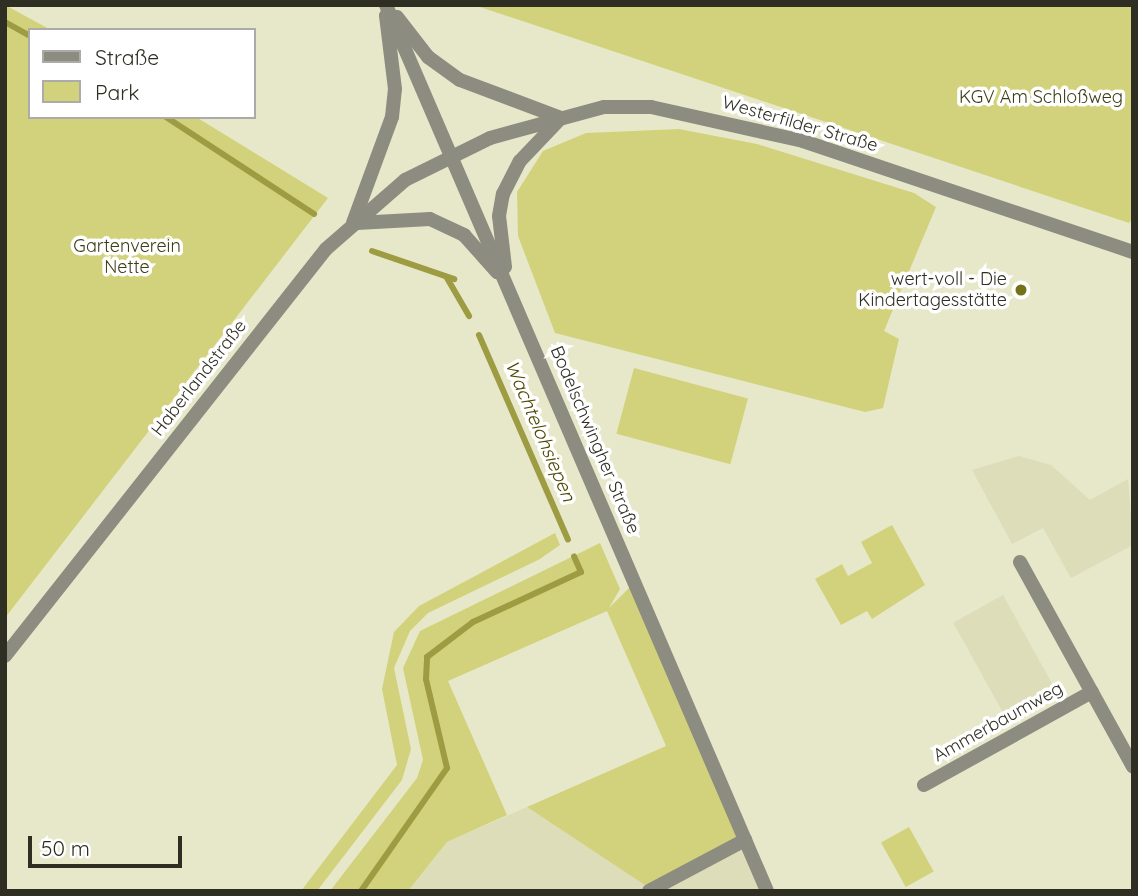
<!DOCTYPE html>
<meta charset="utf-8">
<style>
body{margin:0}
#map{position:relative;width:1138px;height:896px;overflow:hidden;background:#e7e8ca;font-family:Quicksand,sans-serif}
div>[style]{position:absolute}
.built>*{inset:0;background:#ddddb9;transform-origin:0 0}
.green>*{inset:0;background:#d3d27c;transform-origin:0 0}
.stream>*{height:6px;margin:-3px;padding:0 3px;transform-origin:3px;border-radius:3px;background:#9e9c42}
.minor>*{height:14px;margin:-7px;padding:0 7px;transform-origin:7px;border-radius:7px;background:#8c8c80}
.tertiary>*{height:14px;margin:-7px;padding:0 7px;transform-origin:7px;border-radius:7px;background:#8c8c80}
.dots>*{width:19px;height:19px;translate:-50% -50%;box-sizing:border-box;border:4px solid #fff;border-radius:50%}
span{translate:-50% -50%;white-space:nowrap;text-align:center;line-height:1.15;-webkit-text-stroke:7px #fff;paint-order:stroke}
.park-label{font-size:18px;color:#3d3d16}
.street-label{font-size:18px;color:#2e2e23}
.poi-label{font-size:18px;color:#2e2e23}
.right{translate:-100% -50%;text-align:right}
.water-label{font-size:19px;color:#4a4800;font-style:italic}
.frame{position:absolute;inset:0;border:7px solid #2e2e23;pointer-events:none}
.legend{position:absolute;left:28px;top:28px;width:228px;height:91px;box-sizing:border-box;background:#fff;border:2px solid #ababa7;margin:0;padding:9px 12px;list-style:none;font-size:21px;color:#2e2e23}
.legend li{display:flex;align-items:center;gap:14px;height:35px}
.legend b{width:35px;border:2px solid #ababa7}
.scale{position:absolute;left:28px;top:836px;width:154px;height:32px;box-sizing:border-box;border:4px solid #2e2e23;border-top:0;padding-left:9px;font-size:21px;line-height:24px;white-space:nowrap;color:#2e2e23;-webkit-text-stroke:5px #fff;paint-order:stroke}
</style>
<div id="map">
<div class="built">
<div style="clip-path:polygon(1019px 456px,1051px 465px,1090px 500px,1128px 479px,1133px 545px,1071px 578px,1043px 528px,1012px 544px,972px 470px)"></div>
<div style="left:1003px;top:595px;width:106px;height:57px;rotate:61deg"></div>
<div style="clip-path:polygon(527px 807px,651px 888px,745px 840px,767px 891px,408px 891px,447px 842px)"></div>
</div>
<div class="green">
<div style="clip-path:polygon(5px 5px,51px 30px,30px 30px,30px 117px,196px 117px,328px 198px,5px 618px)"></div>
<div style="clip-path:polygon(474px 5px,1133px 5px,1133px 218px,1129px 223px)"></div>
<div style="clip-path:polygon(679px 129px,757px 144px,914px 193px,936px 207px,884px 331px,899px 339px,883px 408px,865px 412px,555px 333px,518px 236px,517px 192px,543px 151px,586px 133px)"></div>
<div style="left:634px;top:368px;width:118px;height:68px;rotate:15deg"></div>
<div style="clip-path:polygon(892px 525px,925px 585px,872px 619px,867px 611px,841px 625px,815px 579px,842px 564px,848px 576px,872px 563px,861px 542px)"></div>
<div style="clip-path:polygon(555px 533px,560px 545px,540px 559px,428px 613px,410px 631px,394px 668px,411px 749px,402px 780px,317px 891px,301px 891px,397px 765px,382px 689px,394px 632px,419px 606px)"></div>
<div style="clip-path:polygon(600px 543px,620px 589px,609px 608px,634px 583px,745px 839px,651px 889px,527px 807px,666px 746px,607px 611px,448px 681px,507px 815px,447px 842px,408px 891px,330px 891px,417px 778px,423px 760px,403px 668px,420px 631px)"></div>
<div style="left:909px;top:827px;width:51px;height:32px;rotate:61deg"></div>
</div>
<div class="stream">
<div style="left:5px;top:22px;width:29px;rotate:29deg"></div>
<div style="left:166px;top:117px;width:177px;rotate:33.2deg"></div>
<div style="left:372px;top:251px;width:87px;rotate:18.9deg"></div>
<div style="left:447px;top:278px;width:44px;rotate:59.9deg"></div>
<div style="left:479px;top:335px;width:223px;rotate:66.5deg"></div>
<div style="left:361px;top:891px;width:150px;rotate:-55deg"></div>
<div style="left:447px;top:768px;width:91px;rotate:-103.3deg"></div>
<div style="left:426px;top:679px;width:22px;rotate:-87deg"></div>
<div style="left:427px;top:657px;width:58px;rotate:-37.3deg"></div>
<div style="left:473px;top:622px;width:119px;rotate:-24.8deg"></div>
<div style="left:581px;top:572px;width:17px;rotate:-114deg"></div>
</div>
<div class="minor">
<div style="left:1020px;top:562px;width:234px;rotate:61.1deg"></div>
<div style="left:924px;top:785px;width:192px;rotate:-29deg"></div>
<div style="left:649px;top:891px;width:109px;rotate:-28deg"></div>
</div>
<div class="tertiary">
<div style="left:386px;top:5px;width:964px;rotate:66.73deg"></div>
<div style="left:397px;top:17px;width:51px;rotate:52.2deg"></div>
<div style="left:428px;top:57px;width:39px;rotate:36deg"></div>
<div style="left:460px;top:80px;width:108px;rotate:20.6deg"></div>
<div style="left:353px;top:223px;width:113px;rotate:-69.8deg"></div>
<div style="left:392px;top:117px;width:28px;rotate:-84deg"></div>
<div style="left:395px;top:89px;width:74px;rotate:-97deg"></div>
<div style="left:357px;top:223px;width:73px;rotate:-3.1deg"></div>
<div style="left:430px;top:219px;width:38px;rotate:25deg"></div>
<div style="left:464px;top:235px;width:50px;rotate:48.3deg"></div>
<div style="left:505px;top:267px;width:51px;rotate:-96.7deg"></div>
<div style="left:499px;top:216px;width:22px;rotate:-80deg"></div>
<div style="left:503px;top:194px;width:37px;rotate:-63deg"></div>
<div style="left:520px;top:161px;width:58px;rotate:-46.4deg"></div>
<div style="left:5px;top:656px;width:518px;rotate:-51.74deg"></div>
<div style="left:326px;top:249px;width:105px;rotate:-41.1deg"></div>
<div style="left:405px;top:180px;width:95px;rotate:-26.3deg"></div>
<div style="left:490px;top:138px;width:118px;rotate:-15.2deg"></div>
<div style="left:604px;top:107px;width:47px"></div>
<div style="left:651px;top:107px;width:156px;rotate:12.6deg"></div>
<div style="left:803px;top:141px;width:348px;rotate:18.6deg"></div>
</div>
<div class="dots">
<div style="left:1021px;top:290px;background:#747216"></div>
</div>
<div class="park-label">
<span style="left:1041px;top:97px">KGV Am Schloßweg</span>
<span style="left:127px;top:257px">Gartenverein<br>Nette</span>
</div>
<div class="street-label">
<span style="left:800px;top:124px;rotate:16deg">Westerfilder Straße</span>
<span style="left:199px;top:378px;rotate:-52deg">Haberlandstraße</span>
<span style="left:595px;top:440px;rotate:67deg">Bodelschwingher Straße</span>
<span style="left:998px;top:722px;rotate:-29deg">Ammerbaumweg</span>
</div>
<div class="poi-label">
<span class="right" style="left:1007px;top:290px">wert-voll - Die<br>Kindertagesstätte</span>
</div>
<div class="water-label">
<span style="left:540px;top:431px;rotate:67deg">Wachtelohsiepen</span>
</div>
<div class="frame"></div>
<ul class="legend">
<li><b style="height:9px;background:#8c8c80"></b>Straße</li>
<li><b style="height:19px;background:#d3d27c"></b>Park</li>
</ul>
<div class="scale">50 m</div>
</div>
